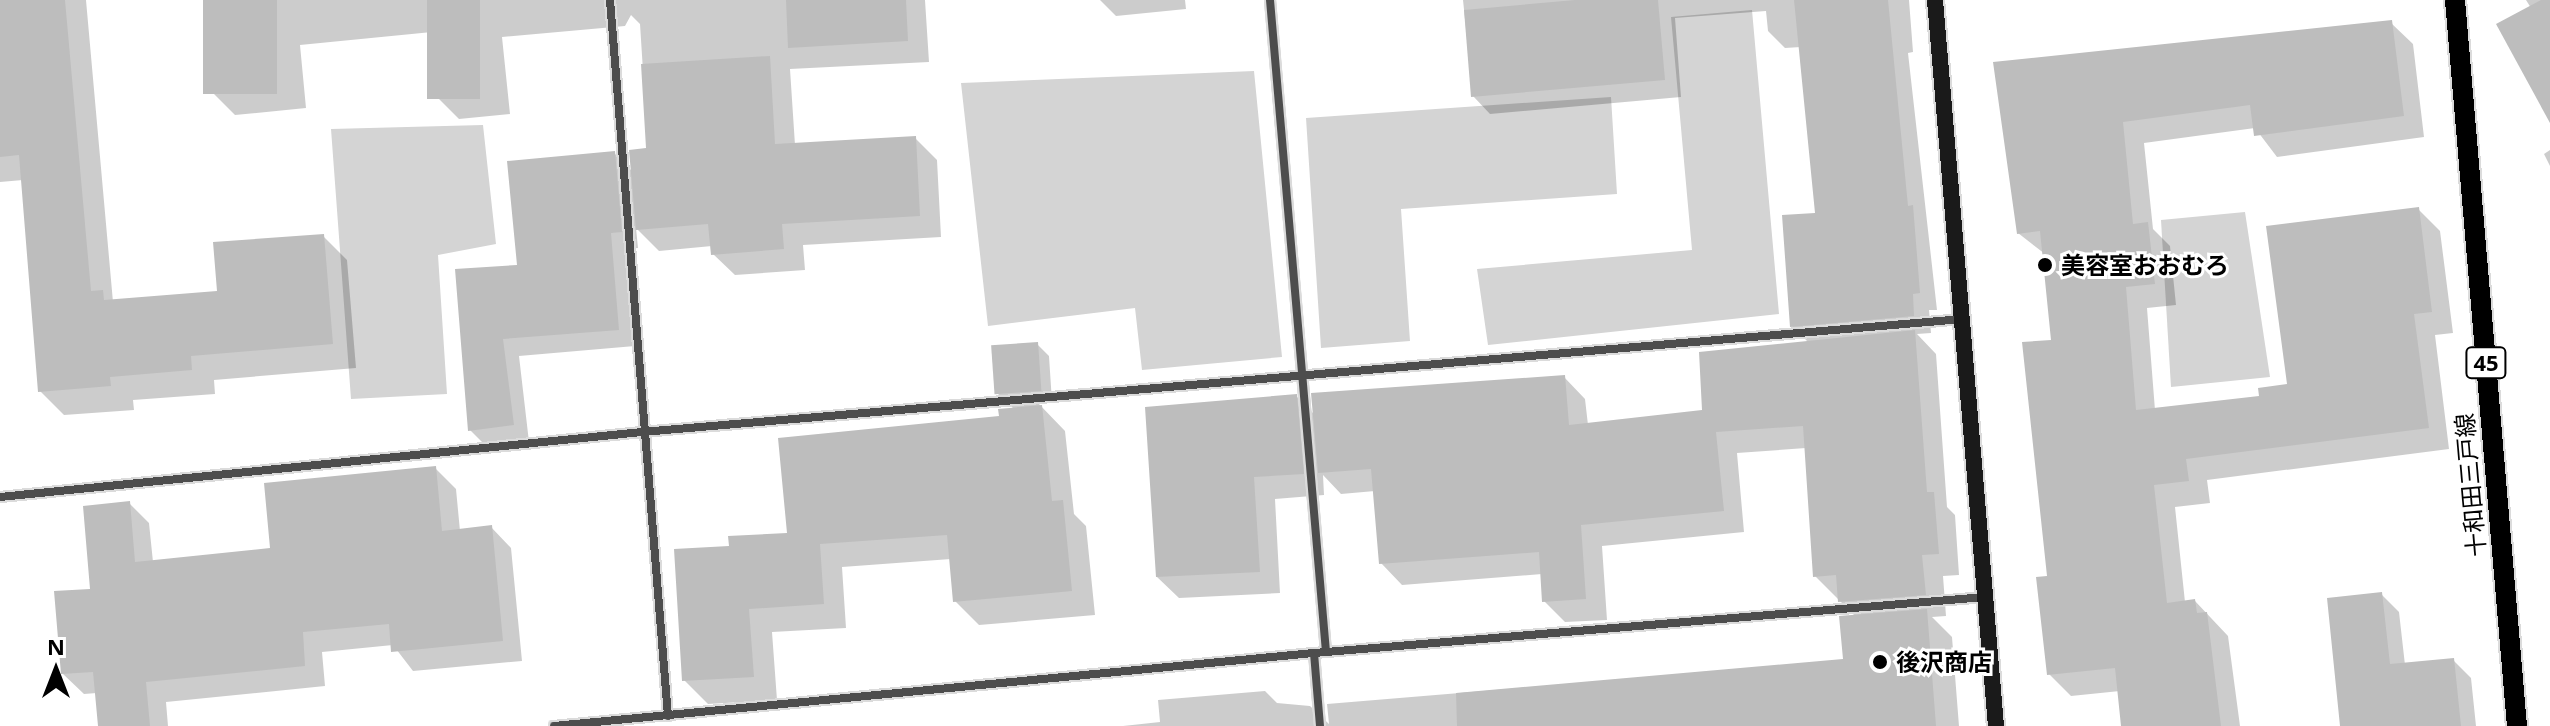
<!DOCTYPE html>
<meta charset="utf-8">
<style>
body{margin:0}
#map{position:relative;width:2550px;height:726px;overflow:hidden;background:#fff;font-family:"Noto Sans","Noto Sans JP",sans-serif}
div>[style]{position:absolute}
.green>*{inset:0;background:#d4d4d4}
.shadow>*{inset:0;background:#0003}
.building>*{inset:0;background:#bdbdbd;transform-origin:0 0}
.roads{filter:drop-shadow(2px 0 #dbdbdb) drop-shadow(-2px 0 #dbdbdb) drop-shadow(0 2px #dbdbdb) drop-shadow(0 -2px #dbdbdb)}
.street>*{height:8px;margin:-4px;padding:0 4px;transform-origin:4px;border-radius:4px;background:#4d4d4d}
.secondary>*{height:16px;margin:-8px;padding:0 8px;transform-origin:8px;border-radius:8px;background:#1a1a1a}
.primary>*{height:20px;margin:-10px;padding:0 10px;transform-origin:10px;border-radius:10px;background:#000}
.dots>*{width:22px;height:22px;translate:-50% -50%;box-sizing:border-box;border:4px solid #fff;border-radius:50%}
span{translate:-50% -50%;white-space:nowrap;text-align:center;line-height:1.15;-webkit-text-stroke:6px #fff;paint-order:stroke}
.shield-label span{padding:2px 6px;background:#fff;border:2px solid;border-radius:6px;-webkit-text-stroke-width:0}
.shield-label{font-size:22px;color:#000;font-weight:700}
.poi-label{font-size:24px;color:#000;font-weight:700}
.left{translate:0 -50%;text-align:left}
.street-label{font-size:24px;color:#000}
.north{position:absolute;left:16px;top:630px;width:80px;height:80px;-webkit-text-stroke:6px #fff;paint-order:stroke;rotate:0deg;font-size:22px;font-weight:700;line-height:32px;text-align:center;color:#000}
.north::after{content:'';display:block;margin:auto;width:28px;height:36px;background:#000;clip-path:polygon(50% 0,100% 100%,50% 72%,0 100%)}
</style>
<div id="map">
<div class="green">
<div style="clip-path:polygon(1752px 10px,1779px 314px,1488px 345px,1477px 269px,1692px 250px,1671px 17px)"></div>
<div style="clip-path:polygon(1254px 71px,1282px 357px,1142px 370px,1135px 308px,988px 326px,961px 83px)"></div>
<div style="clip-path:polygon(1611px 97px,1617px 194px,1401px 209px,1410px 341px,1321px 348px,1306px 118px)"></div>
<div style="clip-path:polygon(483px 125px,496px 244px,438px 255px,447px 394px,351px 399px,331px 129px)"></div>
<div style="clip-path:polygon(2245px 212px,2270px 377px,2171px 387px,2161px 220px)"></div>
</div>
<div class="shadow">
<div style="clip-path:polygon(0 0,86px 0,113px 302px,219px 293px,323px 236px,347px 260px,356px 368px,214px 380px,215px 394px,133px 400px,134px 410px,64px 415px,40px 391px,23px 180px,0 182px)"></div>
<div style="clip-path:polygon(205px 0,925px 0,929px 62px,790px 69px,795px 145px,915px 138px,937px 160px,941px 237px,803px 245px,805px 270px,735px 275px,713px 254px,712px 246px,659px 251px,636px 228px,638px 248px,627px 249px,635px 346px,519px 356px,529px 442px,487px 447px,470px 430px,519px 267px,614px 153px,633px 172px,648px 150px,640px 24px,631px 15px,625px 26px,502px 37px,510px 114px,459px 119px,438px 98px,432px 32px,300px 45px,306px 108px,235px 115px,213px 93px)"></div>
<div style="clip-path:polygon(1100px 0,1185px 0,1186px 9px,1116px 16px)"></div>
<div style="clip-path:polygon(1463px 0,1909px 0,1913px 52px,1908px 53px,1937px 310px,1929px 310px,1931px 333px,1917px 334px,1936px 354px,1947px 507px,1955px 515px,1959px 575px,1943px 576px,1946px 616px,1932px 617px,1952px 637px,1959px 726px,1123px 726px,1160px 722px,1158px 700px,1265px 691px,1277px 703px,1310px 706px,1329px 724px,1327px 704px,1845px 661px,1856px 617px,1815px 576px,1806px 448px,1737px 453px,1744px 532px,1602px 546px,1607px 620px,1565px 622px,1544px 601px,1542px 574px,1402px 585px,1381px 563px,1375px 491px,1341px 494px,1323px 475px,1324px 495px,1275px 499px,1280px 593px,1179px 598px,1157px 577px,1296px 396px,1315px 415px,1564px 377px,1585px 399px,1588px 425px,1705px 412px,1809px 343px,1792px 326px,1817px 215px,1801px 47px,1785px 48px,1768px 31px,1766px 11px,1675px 18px,1681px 97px,1490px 114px,1473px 96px)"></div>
<div style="clip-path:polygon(2526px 0,2550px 0,2550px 119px,2531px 8px)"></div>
<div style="clip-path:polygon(2391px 23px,2413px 44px,2424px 137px,2277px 157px,2255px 128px,2144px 143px,2153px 229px,2170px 246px,2176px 305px,2147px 308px,2155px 410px,2261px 397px,2289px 386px,2418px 209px,2440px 231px,2453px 333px,2435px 335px,2449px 449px,2207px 480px,2210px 503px,2175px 507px,2185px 602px,2195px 601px,2228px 636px,2240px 726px,2124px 726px,2120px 691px,2071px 696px,2049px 674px,2053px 342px,2045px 254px,2018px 233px,1995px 64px)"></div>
<div style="clip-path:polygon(2550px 150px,2550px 166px,2544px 154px)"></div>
<div style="clip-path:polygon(1037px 344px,1049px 356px,1052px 402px,1038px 403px,1065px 431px,1074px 514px,1086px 526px,1095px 615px,979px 625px,955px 601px,951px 559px,842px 567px,846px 628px,772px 632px,777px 700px,708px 704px,684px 680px,731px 548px,789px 535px,1014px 409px,998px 394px)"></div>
<div style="clip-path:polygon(435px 468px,456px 489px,460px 531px,491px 527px,511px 548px,522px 661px,413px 671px,393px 645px,322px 652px,325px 686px,166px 702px,168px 726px,100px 726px,97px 693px,84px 694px,63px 674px,129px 503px,149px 523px,153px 562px,272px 550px)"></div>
<div style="clip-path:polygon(2381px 594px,2399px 612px,2405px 665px,2453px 660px,2471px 678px,2476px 726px,2342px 726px)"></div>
</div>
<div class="building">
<div style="clip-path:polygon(0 0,65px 0,91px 291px,103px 290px,104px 300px,217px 291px,213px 242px,324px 234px,333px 344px,191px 356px,192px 370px,110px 377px,111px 386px,38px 392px,19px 155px,0 157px)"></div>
<div style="left:203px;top:0;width:74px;height:94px"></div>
<div style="left:427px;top:0;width:53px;height:99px"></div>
<div style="clip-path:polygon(786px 0,906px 0,908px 41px,788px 48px)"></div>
<div style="clip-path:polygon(1575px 0,1658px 0,1665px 80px,1471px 97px,1464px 10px)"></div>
<div style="clip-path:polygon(1794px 0,1888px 0,1908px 206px,1913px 205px,1920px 293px,1913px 294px,1914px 316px,1790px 327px,1782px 215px,1815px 213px)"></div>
<div style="clip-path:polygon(2541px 0,2550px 0,2550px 123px,2496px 24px)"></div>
<div style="clip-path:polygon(2392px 20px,2404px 116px,2254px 136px,2250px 105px,2123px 122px,2133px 224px,2148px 222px,2155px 284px,2126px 287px,2136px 410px,2259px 396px,2258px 388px,2287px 384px,2266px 226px,2419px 207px,2432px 312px,2414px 314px,2429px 428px,2186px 459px,2189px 481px,2154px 485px,2167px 603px,2195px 599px,2197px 613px,2207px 612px,2221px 726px,2121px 726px,2115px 668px,2047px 675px,2036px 577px,2047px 576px,2022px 342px,2051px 340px,2040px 231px,2017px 234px,1993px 62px)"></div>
<div style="clip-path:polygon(770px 56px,775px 144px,916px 136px,920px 216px,782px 224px,784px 249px,711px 255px,708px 224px,636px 230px,629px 150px,646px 148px,641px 64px)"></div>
<div style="clip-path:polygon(615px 151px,622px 232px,611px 233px,619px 330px,503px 339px,514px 425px,468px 431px,455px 269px,517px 265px,507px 161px)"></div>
<div style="clip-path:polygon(1915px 330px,1927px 492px,1934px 492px,1939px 554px,1922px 555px,1926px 595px,1838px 602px,1836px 575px,1813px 577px,1803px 426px,1716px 432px,1724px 511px,1581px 525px,1586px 599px,1542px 602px,1539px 552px,1379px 564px,1371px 469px,1318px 473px,1311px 393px,1565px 375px,1569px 425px,1702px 410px,1699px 352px)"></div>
<div style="left:1038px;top:342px;width:49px;height:47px;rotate:86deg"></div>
<div style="clip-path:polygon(1297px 394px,1304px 474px,1254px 477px,1260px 572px,1156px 577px,1145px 407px)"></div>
<div style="clip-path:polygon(1042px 405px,1052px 501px,1063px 500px,1072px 591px,953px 602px,947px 535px,820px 544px,824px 604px,749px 609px,754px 677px,682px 681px,674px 549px,729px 546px,728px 536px,787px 533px,778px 438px,999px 416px,998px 409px)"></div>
<div style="clip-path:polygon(436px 466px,442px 531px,492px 525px,503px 641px,391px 652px,389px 624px,303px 632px,305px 666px,146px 682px,150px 726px,98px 726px,93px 672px,61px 674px,54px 591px,90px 589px,83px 506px,130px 501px,135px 562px,270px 548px,264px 483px)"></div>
<div style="clip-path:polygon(2382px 592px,2390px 664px,2454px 658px,2461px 726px,2340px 726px,2327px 598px)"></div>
<div style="clip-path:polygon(1927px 609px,1936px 726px,1457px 726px,1456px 693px,1843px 659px,1839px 616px)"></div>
</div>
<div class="roads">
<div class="street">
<div style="left:610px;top:0;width:718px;rotate:85.37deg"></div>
<div style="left:1270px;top:0;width:654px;rotate:85.09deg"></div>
<div style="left:0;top:497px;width:645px;rotate:-5.78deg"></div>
<div style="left:642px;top:432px;width:1325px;rotate:-4.89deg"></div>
<div style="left:1314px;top:653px;width:73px;rotate:85.3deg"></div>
<div style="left:554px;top:726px;width:763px;rotate:-5.49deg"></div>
<div style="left:1314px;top:653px;width:673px;rotate:-4.77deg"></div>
</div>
<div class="secondary">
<div style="left:1935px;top:0;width:729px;rotate:85.2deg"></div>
</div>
<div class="primary">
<div style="left:2455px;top:0;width:729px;rotate:85.12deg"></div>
</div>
</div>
<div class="dots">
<div style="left:2045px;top:265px;background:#000"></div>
<div style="left:1880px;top:662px;background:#000"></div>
</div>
<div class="shield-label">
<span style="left:2486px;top:363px">45</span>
</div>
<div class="poi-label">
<span class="left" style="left:2061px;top:265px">美容室おおむろ</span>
<span class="left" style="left:1896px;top:662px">後沢商店</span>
</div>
<div class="street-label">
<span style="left:2470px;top:485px;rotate:-95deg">十和田三戸線</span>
</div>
<div class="north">N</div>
</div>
